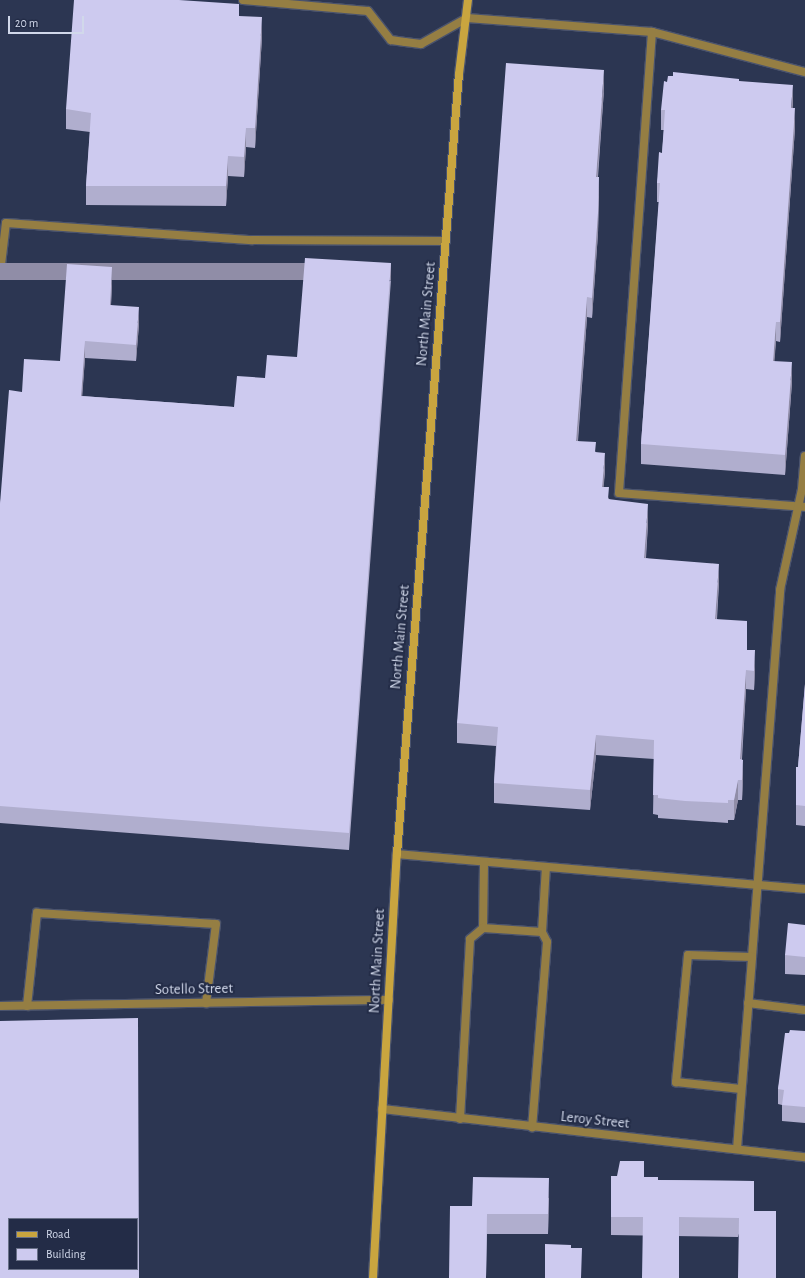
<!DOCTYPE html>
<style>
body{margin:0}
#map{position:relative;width:805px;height:1278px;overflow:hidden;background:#2c3652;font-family:"Alegreya Sans",sans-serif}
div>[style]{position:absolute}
.roads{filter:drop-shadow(1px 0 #4a536d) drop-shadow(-1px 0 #4a536d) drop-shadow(0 1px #4a536d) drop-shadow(0 -1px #4a536d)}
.service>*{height:8px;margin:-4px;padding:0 4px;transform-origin:4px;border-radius:4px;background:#957e43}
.minor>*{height:8px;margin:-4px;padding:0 4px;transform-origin:4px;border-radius:4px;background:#957e43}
.secondary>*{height:8px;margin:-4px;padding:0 4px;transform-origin:4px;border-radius:4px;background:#c9a53f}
.wall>*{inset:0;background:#b0aece}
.shaded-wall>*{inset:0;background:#908da7;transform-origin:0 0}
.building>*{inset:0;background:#cdcaef}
span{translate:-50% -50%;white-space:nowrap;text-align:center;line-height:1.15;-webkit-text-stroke:4px #232c47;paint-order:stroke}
.street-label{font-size:15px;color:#d1d8ea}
.legend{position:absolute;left:8px;top:1218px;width:130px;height:52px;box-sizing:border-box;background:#232c47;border:1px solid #697188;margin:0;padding:5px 7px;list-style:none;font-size:12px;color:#d1d8ea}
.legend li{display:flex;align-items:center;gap:8px;height:20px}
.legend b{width:20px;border:1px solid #697188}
.scale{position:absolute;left:8px;top:16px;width:76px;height:18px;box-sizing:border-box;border:2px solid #d1d8ea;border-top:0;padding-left:5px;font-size:12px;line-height:14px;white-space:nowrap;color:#d1d8ea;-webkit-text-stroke:3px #232c47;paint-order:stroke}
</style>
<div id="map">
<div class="roads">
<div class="service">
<div style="left:243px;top:0;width:125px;rotate:5deg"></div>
<div style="left:368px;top:11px;width:37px;rotate:52deg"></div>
<div style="left:391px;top:40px;width:14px;rotate:8deg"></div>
<div style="left:405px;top:42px;width:16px;rotate:7deg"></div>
<div style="left:421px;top:44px;width:53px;rotate:-29.5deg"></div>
<div style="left:467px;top:18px;width:186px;rotate:4.3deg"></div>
<div style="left:652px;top:32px;width:158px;rotate:14.7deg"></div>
<div style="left:652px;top:32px;width:462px;rotate:94.1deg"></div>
<div style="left:619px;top:493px;width:187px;rotate:4.3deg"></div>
<div style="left:0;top:273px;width:50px;rotate:-83.2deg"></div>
<div style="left:6px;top:223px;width:247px;rotate:4deg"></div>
<div style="left:252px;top:240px;width:194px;rotate:0.3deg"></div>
<div style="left:397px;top:854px;width:409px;rotate:4.9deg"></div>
<div style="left:483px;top:928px;width:66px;rotate:-89.1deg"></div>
<div style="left:542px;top:932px;width:65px;rotate:-86.5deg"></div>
<div style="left:752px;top:957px;width:368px;rotate:-85.6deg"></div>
<div style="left:780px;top:590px;width:103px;rotate:-77.7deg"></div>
<div style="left:802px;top:489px;width:33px;rotate:-85deg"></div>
<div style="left:748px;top:1003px;width:57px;rotate:7deg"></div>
<div style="left:27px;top:1006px;width:94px;rotate:-83.9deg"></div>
<div style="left:37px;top:913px;width:179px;rotate:3.5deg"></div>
<div style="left:216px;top:924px;width:80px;rotate:97.2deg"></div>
<div style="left:460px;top:1119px;width:180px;rotate:-86.8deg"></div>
<div style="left:470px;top:939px;width:17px;rotate:-40deg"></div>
<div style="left:483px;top:928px;width:59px;rotate:3.9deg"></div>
<div style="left:542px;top:932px;width:11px;rotate:63deg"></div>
<div style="left:547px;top:942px;width:186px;rotate:94.6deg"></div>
<div style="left:737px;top:1149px;width:193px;rotate:-85.5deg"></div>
<div style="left:752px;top:957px;width:64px;rotate:-178.2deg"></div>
<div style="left:688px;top:955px;width:128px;rotate:95.4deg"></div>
<div style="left:676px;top:1082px;width:65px;rotate:6.1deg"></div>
</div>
<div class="minor">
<div style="left:0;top:1006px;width:389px;rotate:-0.9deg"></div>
<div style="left:382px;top:1109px;width:426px;rotate:6.5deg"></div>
</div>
<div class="secondary">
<div style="left:373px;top:1278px;width:425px;rotate:-86.8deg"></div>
<div style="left:397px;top:854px;width:782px;rotate:-85.46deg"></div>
<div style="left:459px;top:74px;width:75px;rotate:-83.1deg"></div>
</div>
</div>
<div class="wall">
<div style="clip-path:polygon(239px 16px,262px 37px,255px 148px,246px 147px,244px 177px,228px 176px,226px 206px,86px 205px,86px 186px,90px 132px,66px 129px,66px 109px)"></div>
<div style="clip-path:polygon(739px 81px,793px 108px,795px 128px,780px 342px,776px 341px,774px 361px,792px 382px,785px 475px,641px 464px,641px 444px,659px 202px,657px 202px,657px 183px,662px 153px,664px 130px,661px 130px,661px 110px)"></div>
<div style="clip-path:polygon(604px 89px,598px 177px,599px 197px,598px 233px,592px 318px,587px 317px,578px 441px,596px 452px,605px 472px,603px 487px,609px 499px,648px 524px,646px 558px,719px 583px,717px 619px,747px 650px,755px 670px,754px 690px,746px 689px,742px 759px,743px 779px,742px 800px,738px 800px,734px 820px,728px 820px,728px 823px,685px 820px,658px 818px,658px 815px,653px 814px,654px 759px,596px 755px,590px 810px,494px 803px,494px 783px,496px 746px,457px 743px,457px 723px)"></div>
<div style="clip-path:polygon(391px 280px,349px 850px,0 823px,0 504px,22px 392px,60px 361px,112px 284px,111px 305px,139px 324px,136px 361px,85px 358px,82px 396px,234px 407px,265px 378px,297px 357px)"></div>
<div style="clip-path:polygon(805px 684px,805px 826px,796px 825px,796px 767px,798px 767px)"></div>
<div style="clip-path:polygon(805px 925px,805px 975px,785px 974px,785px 955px)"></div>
<div style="clip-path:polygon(805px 1031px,805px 1123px,782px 1121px,782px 1105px,778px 1104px,778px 1089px,789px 1033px)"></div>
<div style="clip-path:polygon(611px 1176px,644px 1177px,658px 1180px,754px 1181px,738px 1237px,611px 1235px)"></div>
<div style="clip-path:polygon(549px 1198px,548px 1234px,487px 1234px,486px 1278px,449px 1278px,472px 1206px)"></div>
</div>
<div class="shaded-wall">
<div style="clip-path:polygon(262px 17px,262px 37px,255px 148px,255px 128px)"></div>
<div style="clip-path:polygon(604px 70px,604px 89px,596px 197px,596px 177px)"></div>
<div style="clip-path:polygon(793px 85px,793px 105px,791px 127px,791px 108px)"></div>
<div style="clip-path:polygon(795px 108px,795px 128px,780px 342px,780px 322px)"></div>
<div style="clip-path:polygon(246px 128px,246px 147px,244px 177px,244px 157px)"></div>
<div style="clip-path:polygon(228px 156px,228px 176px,226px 206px,226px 186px)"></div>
<div style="clip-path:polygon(599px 177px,598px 233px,592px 318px,592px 298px)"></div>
<div style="left:391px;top:263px;width:17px;height:572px;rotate:90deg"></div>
<div style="clip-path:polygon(112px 267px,112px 284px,110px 322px,110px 305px)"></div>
<div style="clip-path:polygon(587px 297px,587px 317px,576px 461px,576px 441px)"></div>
<div style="clip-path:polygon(139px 307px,139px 324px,136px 361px,136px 345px)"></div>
<div style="clip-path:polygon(776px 322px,776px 341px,773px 381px,773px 361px)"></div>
<div style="clip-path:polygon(85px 341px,85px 358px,81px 413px,81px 396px)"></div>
<div style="clip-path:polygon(792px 362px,792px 382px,785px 475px,785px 455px)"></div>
<div style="clip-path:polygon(605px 453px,605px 472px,602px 506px,602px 487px)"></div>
<div style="clip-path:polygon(648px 504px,648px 524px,644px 578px,644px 558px)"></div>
<div style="clip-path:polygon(719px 564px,719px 583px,715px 638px,715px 619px)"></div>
<div style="clip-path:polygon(755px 650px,755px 670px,754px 690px,754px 671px)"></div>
<div style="clip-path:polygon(746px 670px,746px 689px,740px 779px,740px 759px)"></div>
<div style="clip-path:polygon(596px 735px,596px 755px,590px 810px,590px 790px)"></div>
<div style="clip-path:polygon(743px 760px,743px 779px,742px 800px,742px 780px)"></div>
<div style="clip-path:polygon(738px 780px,738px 800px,734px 820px,734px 800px)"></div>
<div style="clip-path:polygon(549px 1178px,549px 1198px,548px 1234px,548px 1214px)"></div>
</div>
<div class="building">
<div style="clip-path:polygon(74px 0,179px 0,239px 4px,239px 16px,262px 17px,255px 128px,246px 128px,244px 157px,228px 156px,226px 186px,86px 186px,91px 113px,66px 109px)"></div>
<div style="clip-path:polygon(506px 63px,604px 70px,596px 177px,599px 177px,598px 213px,592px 298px,587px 297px,576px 441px,596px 442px,595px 452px,605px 453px,602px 487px,609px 487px,608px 499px,648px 504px,644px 558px,719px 564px,715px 619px,747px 621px,747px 650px,755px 650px,754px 671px,746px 670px,740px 759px,743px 760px,742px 780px,738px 780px,734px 800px,728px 800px,728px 803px,685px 801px,658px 798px,658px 795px,653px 795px,654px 740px,596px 735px,590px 790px,494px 783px,498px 727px,457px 723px)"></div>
<div style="clip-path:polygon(673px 72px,739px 79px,739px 81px,793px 85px,791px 108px,795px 108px,780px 322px,776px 322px,773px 361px,792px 362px,785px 455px,641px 444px,660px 183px,657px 183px,659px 152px,662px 153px,665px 110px,661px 110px,664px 81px,667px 82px,668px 76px,673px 76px)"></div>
<div style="clip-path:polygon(305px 258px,391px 263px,349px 833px,0 806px,0 504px,9px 390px,22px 392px,24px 359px,60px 361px,67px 264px,112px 267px,110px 305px,139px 307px,136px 345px,85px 341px,81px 396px,234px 407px,237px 376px,265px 378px,267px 355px,297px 357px)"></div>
<div style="clip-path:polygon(805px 684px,805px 806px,796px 805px,796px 767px,798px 767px)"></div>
<div style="clip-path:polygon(788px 923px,805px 925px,805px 957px,785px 955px)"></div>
<div style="clip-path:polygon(evenodd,138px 1018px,139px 1278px,0 1278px,0 1021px,138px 1018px,9px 1219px,137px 1219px,137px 1269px,9px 1269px,9px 1219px)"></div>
<div style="clip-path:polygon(790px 1030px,805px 1031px,805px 1107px,782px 1105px,784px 1090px,778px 1089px,785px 1033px,789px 1033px)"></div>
<div style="clip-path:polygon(620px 1161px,644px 1161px,644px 1177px,658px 1177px,658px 1180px,754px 1181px,754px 1211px,776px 1211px,776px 1278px,738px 1278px,739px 1218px,679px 1217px,679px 1278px,642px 1278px,643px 1217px,611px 1217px,611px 1176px,617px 1176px)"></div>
<div style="clip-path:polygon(473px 1177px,549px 1178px,548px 1214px,487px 1214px,486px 1278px,449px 1278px,450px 1206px,472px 1206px)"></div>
<div style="clip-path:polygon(545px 1244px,571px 1245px,571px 1248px,582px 1248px,581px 1278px,545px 1278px)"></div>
</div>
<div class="street-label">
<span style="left:426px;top:314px;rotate:-85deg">North Main Street</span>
<span style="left:400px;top:637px;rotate:-85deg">North Main Street</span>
<span style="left:377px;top:961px;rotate:-87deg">North Main Street</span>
<span style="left:194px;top:989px;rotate:-1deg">Sotello Street</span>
<span style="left:595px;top:1120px;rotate:6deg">Leroy Street</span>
</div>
<ul class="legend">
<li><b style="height:5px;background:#c9a53f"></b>Road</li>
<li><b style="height:11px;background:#cdcaef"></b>Building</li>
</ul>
<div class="scale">20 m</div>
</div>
